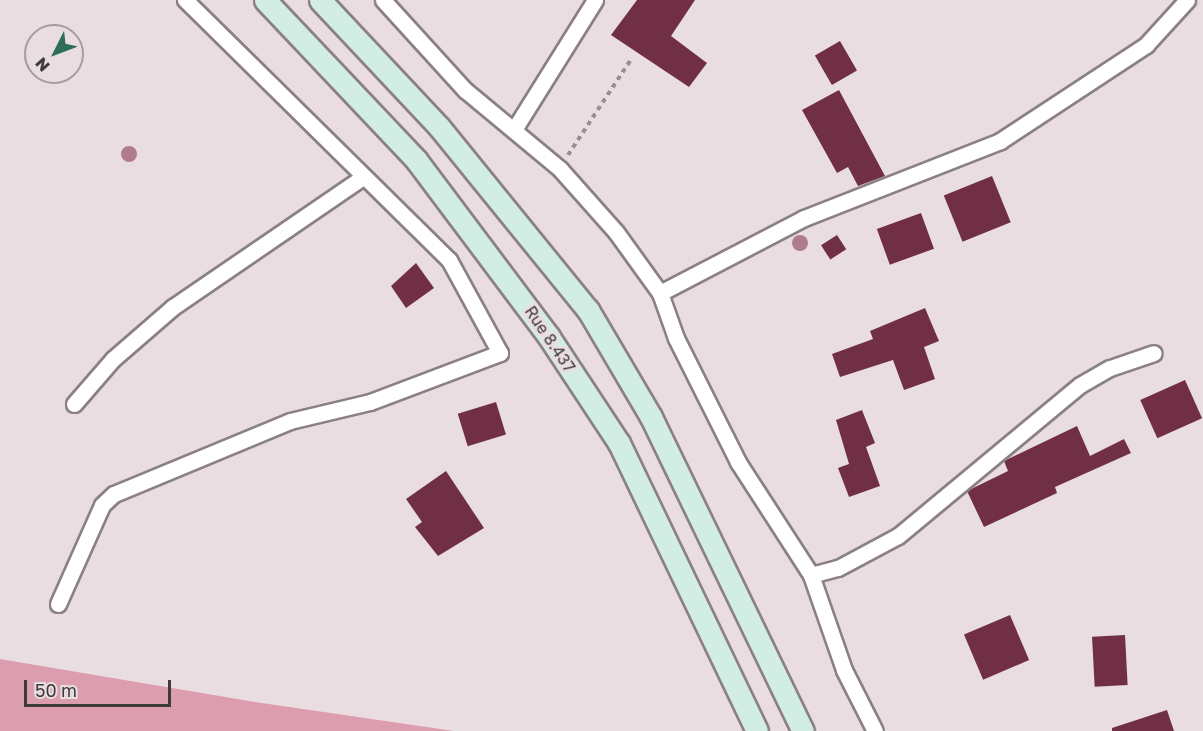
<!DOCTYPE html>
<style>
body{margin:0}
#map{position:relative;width:1203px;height:731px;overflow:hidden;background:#eadde1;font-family:"Golos Text",sans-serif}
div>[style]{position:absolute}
.green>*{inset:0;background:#dc9eaf}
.building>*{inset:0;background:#712f46;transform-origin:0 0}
.path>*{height:4px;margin-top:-2px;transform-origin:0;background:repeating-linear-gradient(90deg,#978e91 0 4.5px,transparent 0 9px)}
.roads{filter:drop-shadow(2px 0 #8b8083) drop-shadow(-2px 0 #8b8083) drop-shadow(0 2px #8b8083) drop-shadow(0 -2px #8b8083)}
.minor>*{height:15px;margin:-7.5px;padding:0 7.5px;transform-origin:7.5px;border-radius:7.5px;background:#fff}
.secondary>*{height:21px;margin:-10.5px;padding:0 10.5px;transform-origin:10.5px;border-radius:10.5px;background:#d2ede4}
.trees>*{width:16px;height:16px;margin:-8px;border-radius:50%;background:#b17b8f}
span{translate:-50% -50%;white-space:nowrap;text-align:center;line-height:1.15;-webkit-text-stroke:6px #eadde1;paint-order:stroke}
.street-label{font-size:16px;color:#3f3b3c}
.north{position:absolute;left:24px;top:24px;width:60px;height:60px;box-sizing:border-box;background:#eadde1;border:2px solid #a69c9f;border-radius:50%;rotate:228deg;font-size:16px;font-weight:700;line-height:24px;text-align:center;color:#3f3b3c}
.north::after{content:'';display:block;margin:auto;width:21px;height:27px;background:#2e6d5a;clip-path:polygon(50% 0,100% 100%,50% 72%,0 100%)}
.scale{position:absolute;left:24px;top:680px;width:147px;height:27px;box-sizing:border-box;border:3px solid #3f3b3c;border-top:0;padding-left:8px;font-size:18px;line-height:21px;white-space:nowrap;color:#3f3b3c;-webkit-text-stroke:4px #eadde1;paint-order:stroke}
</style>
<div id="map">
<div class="green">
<div style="clip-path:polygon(0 659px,255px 702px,454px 731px,0 731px)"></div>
</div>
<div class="building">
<div style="clip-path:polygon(637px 0,695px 0,671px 36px,707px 63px,689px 87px,611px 35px)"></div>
<div style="left:840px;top:41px;width:34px;height:29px;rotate:60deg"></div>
<div style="clip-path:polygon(839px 90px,885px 176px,858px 186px,848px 167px,837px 173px,802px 110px)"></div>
<div style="left:992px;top:176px;width:50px;height:52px;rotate:68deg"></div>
<div style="left:921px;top:213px;width:38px;height:47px;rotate:70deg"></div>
<div style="left:837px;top:235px;width:17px;height:19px;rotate:57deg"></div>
<div style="clip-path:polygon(416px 263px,434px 288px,406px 308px,391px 286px)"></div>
<div style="clip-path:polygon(925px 308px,939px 341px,924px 347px,935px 379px,904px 390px,893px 360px,840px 377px,832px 354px,873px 339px,870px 331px)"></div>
<div style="left:1185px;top:380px;width:42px;height:49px;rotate:66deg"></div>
<div style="left:496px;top:402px;width:34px;height:40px;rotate:73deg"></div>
<div style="clip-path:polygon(862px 410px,875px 443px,866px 447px,880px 486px,849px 497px,838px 468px,849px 464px,836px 420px)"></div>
<div style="clip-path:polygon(1077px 426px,1090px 456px,1124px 439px,1131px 453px,1055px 487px,1057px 493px,984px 527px,967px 491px,1008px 471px,1004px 461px)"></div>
<div style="clip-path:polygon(446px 471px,484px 528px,438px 556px,415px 527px,422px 522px,406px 499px)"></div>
<div style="left:1010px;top:615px;width:49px;height:50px;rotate:67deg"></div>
<div style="left:1125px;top:635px;width:50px;height:33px;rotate:87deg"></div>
<div style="clip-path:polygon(1167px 710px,1174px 731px,1112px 731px,1112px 728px)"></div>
</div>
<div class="path">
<div style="left:568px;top:155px;width:113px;rotate:-56.6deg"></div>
</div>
<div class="roads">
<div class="minor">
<div style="left:383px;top:0;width:122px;rotate:47.7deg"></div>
<div style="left:465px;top:90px;width:124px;rotate:39.7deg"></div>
<div style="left:560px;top:169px;width:84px;rotate:48.4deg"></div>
<div style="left:616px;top:232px;width:75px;rotate:54.2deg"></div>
<div style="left:660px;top:293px;width:48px;rotate:70.4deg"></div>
<div style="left:676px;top:338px;width:139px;rotate:63.4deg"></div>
<div style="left:738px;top:462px;width:135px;rotate:57.1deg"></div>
<div style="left:811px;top:575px;width:101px;rotate:70.8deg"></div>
<div style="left:844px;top:670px;width:68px;rotate:63.1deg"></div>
<div style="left:515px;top:128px;width:151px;rotate:-58deg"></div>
<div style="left:660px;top:293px;width:162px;rotate:-27.5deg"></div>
<div style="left:804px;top:218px;width:211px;rotate:-21.4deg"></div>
<div style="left:1000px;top:141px;width:175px;rotate:-33.3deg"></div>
<div style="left:1146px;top:45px;width:61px;rotate:-47.7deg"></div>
<div style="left:74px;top:404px;width:60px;rotate:-49.1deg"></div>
<div style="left:113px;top:359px;width:79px;rotate:-40.9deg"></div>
<div style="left:173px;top:307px;width:230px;rotate:-34.4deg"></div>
<div style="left:811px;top:575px;width:28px;rotate:-15deg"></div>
<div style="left:838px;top:568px;width:68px;rotate:-28.1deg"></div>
<div style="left:898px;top:536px;width:236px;rotate:-39.7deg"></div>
<div style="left:1080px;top:385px;width:34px;rotate:-30deg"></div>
<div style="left:1110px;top:368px;width:46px;rotate:-18.8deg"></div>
<div style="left:58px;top:604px;width:108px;rotate:-66deg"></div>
<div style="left:102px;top:505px;width:16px;rotate:-43deg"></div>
<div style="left:114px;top:494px;width:191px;rotate:-22.5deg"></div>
<div style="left:290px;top:421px;width:82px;rotate:-13.4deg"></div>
<div style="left:370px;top:402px;width:139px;rotate:-20.7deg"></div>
<div style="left:500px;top:353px;width:106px;rotate:-118.7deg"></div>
<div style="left:449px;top:260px;width:371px;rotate:-135.4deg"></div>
</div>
<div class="secondary">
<div style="left:265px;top:0;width:221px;rotate:46.6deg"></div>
<div style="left:417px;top:161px;width:220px;rotate:53.1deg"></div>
<div style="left:549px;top:337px;width:127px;rotate:56.6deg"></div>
<div style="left:619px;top:443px;width:319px;rotate:64.4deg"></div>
<div style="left:320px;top:0;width:175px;rotate:46.8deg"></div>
<div style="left:440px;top:128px;width:235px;rotate:50.9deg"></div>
<div style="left:588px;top:310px;width:124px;rotate:59.5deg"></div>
<div style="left:651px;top:417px;width:349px;rotate:64.2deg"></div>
</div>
</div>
<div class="trees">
<div style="left:129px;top:154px"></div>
<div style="left:800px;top:243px"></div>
</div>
<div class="street-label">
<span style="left:550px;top:339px;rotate:56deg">Rue 8.437</span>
</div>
<div class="north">N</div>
<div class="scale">50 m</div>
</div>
